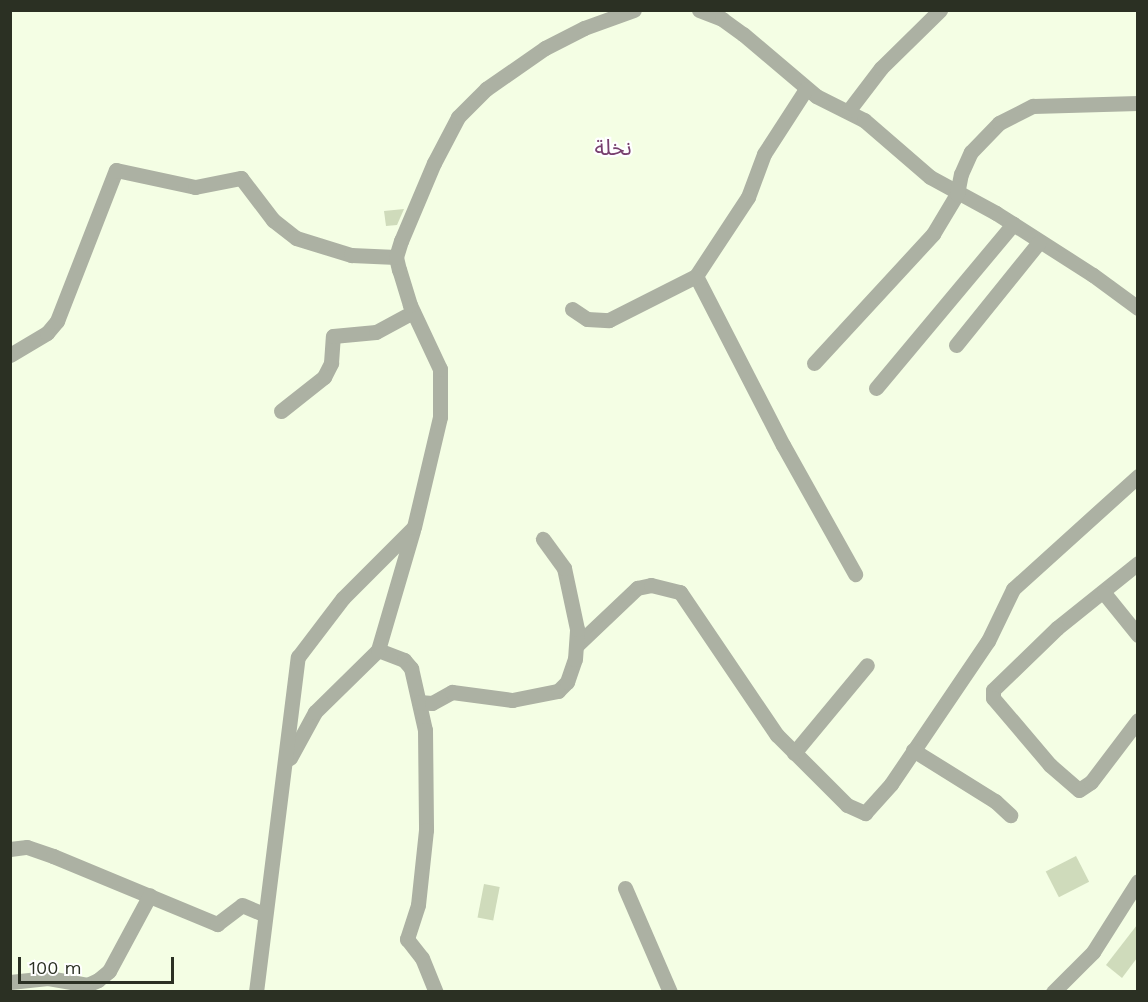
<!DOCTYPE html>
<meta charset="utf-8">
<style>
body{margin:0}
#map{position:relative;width:1148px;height:1002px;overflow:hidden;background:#f4fee4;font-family:"Work Sans","Noto Sans Arabic",sans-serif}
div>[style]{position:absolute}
.building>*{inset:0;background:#cfdbbb;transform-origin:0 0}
.minor>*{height:15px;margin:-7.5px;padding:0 7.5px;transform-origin:7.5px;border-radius:7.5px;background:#acb1a3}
span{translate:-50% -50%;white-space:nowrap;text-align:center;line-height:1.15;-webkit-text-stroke:4.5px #fff;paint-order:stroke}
.quarter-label{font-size:22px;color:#78406e}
.frame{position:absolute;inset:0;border:12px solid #2b3023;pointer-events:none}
.scale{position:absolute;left:18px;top:957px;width:156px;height:27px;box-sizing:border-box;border:3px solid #2b3023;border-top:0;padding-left:8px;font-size:18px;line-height:21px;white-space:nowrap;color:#2b3023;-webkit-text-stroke:4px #fff;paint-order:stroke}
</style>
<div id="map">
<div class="building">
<div style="clip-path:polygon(404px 209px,397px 225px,386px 226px,384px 211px)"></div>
<div style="left:1076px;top:856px;width:29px;height:34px;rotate:63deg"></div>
<div style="left:484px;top:884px;width:16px;height:34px;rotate:11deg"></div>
<div style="clip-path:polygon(1137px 925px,1137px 958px,1122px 978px,1106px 965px)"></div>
</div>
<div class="minor">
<div style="left:699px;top:10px;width:25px;rotate:21deg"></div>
<div style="left:722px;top:19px;width:26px;rotate:36deg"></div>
<div style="left:743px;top:34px;width:96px;rotate:40.3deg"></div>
<div style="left:816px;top:96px;width:54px;rotate:26.6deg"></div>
<div style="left:864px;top:120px;width:87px;rotate:40.8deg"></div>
<div style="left:930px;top:177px;width:75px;rotate:28.6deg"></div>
<div style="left:996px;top:213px;width:115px;rotate:32.6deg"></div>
<div style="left:1093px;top:275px;width:56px;rotate:36.3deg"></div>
<div style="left:806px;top:89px;width:77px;rotate:122.9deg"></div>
<div style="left:764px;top:154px;width:46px;rotate:110.4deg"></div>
<div style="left:748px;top:197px;width:95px;rotate:123.4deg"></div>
<div style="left:696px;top:276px;width:190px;rotate:62.8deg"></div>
<div style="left:783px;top:445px;width:148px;rotate:60.8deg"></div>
<div style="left:849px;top:110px;width:53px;rotate:-52.7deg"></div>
<div style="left:881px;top:68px;width:83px;rotate:-44.5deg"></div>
<div style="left:572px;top:309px;width:18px;rotate:34deg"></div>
<div style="left:587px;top:319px;width:22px;rotate:3deg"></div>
<div style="left:609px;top:320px;width:97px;rotate:-26.8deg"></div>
<div style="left:956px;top:345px;width:132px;rotate:-51.1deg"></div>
<div style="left:10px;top:355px;width:43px;rotate:-30.7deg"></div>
<div style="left:47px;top:333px;width:16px;rotate:-50deg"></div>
<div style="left:57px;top:321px;width:162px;rotate:-68.7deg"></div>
<div style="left:116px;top:170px;width:81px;rotate:12.1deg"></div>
<div style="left:195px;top:187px;width:47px;rotate:-11.1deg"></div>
<div style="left:241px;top:178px;width:53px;rotate:52.7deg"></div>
<div style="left:273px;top:220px;width:29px;rotate:38deg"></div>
<div style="left:296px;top:238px;width:58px;rotate:17.2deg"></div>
<div style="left:351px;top:255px;width:45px;rotate:2.5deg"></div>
<div style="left:814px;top:363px;width:176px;rotate:-47.3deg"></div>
<div style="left:933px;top:234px;width:47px;rotate:-59deg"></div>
<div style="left:957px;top:194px;width:20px;rotate:-79deg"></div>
<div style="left:961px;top:174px;width:24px;rotate:-66deg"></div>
<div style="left:971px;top:152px;width:40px;rotate:-46deg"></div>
<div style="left:999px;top:123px;width:38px;rotate:-27deg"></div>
<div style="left:1033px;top:106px;width:105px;rotate:-1.6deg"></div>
<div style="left:876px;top:388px;width:214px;rotate:-50.1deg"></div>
<div style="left:281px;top:411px;width:55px;rotate:-38.3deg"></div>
<div style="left:324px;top:377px;width:16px;rotate:-63deg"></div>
<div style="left:331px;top:363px;width:27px;rotate:-86deg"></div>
<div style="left:333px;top:336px;width:43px;rotate:-5.3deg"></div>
<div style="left:376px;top:332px;width:42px;rotate:-28.4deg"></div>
<div style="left:1138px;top:563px;width:104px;rotate:141.3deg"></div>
<div style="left:1057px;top:628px;width:89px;rotate:135.9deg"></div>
<div style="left:993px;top:690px;width:8px;rotate:90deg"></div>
<div style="left:993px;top:698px;width:88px;rotate:49.6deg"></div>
<div style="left:1050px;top:765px;width:38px;rotate:41deg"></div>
<div style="left:1079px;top:790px;width:14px;rotate:-34deg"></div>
<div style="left:1091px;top:782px;width:78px;rotate:-52.8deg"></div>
<div style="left:1104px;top:593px;width:54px;rotate:51deg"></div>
<div style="left:577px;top:645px;width:83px;rotate:-43.5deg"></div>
<div style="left:637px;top:588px;width:14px;rotate:-12deg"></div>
<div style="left:651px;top:585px;width:30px;rotate:14deg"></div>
<div style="left:680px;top:592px;width:173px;rotate:55.9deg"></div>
<div style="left:777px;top:735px;width:99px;rotate:45deg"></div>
<div style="left:847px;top:805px;width:20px;rotate:24deg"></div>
<div style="left:865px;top:813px;width:39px;rotate:-48deg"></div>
<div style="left:891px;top:784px;width:173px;rotate:-55.9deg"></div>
<div style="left:988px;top:641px;width:58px;rotate:-64.3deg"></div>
<div style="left:1013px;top:589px;width:169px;rotate:-42.1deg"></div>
<div style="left:378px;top:650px;width:28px;rotate:21deg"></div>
<div style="left:404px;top:660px;width:11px;rotate:49deg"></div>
<div style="left:411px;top:668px;width:64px;rotate:77.3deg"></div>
<div style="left:425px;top:730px;width:100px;rotate:89.4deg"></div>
<div style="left:426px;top:830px;width:75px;rotate:96.1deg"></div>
<div style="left:418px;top:905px;width:36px;rotate:108deg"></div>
<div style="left:407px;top:939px;width:24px;rotate:52deg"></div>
<div style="left:422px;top:958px;width:37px;rotate:68deg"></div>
<div style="left:419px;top:702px;width:13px;rotate:4deg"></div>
<div style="left:432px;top:703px;width:23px;rotate:-29deg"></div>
<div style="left:452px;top:692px;width:61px;rotate:7.6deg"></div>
<div style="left:512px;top:700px;width:47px;rotate:-11.1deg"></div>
<div style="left:558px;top:691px;width:13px;rotate:-45deg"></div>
<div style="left:567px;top:682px;width:24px;rotate:-71deg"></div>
<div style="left:575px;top:659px;width:30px;rotate:-86deg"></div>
<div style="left:577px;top:629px;width:62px;rotate:-102deg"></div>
<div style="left:564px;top:568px;width:36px;rotate:-126deg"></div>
<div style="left:913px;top:750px;width:97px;rotate:31.9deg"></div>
<div style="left:995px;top:801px;width:21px;rotate:43deg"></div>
<div style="left:794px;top:753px;width:114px;rotate:-50.3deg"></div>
<div style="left:290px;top:758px;width:52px;rotate:-61.5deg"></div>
<div style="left:315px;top:712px;width:88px;rotate:-44.5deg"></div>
<div style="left:378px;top:650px;width:125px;rotate:-73.7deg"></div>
<div style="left:10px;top:849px;width:17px;rotate:-7deg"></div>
<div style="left:27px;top:847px;width:28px;rotate:19deg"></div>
<div style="left:53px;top:856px;width:178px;rotate:22.5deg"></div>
<div style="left:217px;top:924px;width:31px;rotate:-37deg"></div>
<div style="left:242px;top:905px;width:25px;rotate:23deg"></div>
<div style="left:625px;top:888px;width:113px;rotate:66.6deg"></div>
<div style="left:10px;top:982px;width:38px;rotate:-6deg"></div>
<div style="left:48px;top:978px;width:40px;rotate:10deg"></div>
<div style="left:87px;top:985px;width:12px;rotate:-24deg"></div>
<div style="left:98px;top:980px;width:14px;rotate:-39deg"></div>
<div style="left:109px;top:971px;width:86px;rotate:-61.7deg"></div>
<div style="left:256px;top:992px;width:338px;rotate:-82.9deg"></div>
<div style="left:298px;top:657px;width:74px;rotate:-52.7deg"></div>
<div style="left:343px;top:598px;width:100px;rotate:-45deg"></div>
<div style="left:414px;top:527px;width:113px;rotate:-76.7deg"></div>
<div style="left:440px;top:417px;width:48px;rotate:-90deg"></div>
<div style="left:440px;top:369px;width:71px;rotate:-115.1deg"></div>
<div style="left:410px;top:305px;width:37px;rotate:-107deg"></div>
<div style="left:399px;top:270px;width:13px;rotate:-103deg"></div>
<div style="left:396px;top:257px;width:17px;rotate:-73deg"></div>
<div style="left:401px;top:241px;width:85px;rotate:-67.1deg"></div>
<div style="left:434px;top:163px;width:52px;rotate:-62.4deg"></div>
<div style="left:458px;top:117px;width:40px;rotate:-45deg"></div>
<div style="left:486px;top:89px;width:72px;rotate:-34.8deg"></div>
<div style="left:545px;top:48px;width:44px;rotate:-27.1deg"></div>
<div style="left:584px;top:28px;width:53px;rotate:-19.8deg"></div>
<div style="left:1053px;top:992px;width:57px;rotate:-45deg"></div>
<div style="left:1093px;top:952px;width:84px;rotate:-57.6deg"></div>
</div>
<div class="quarter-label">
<span style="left:613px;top:148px">نخلة</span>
</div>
<div class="frame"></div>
<div class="scale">100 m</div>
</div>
